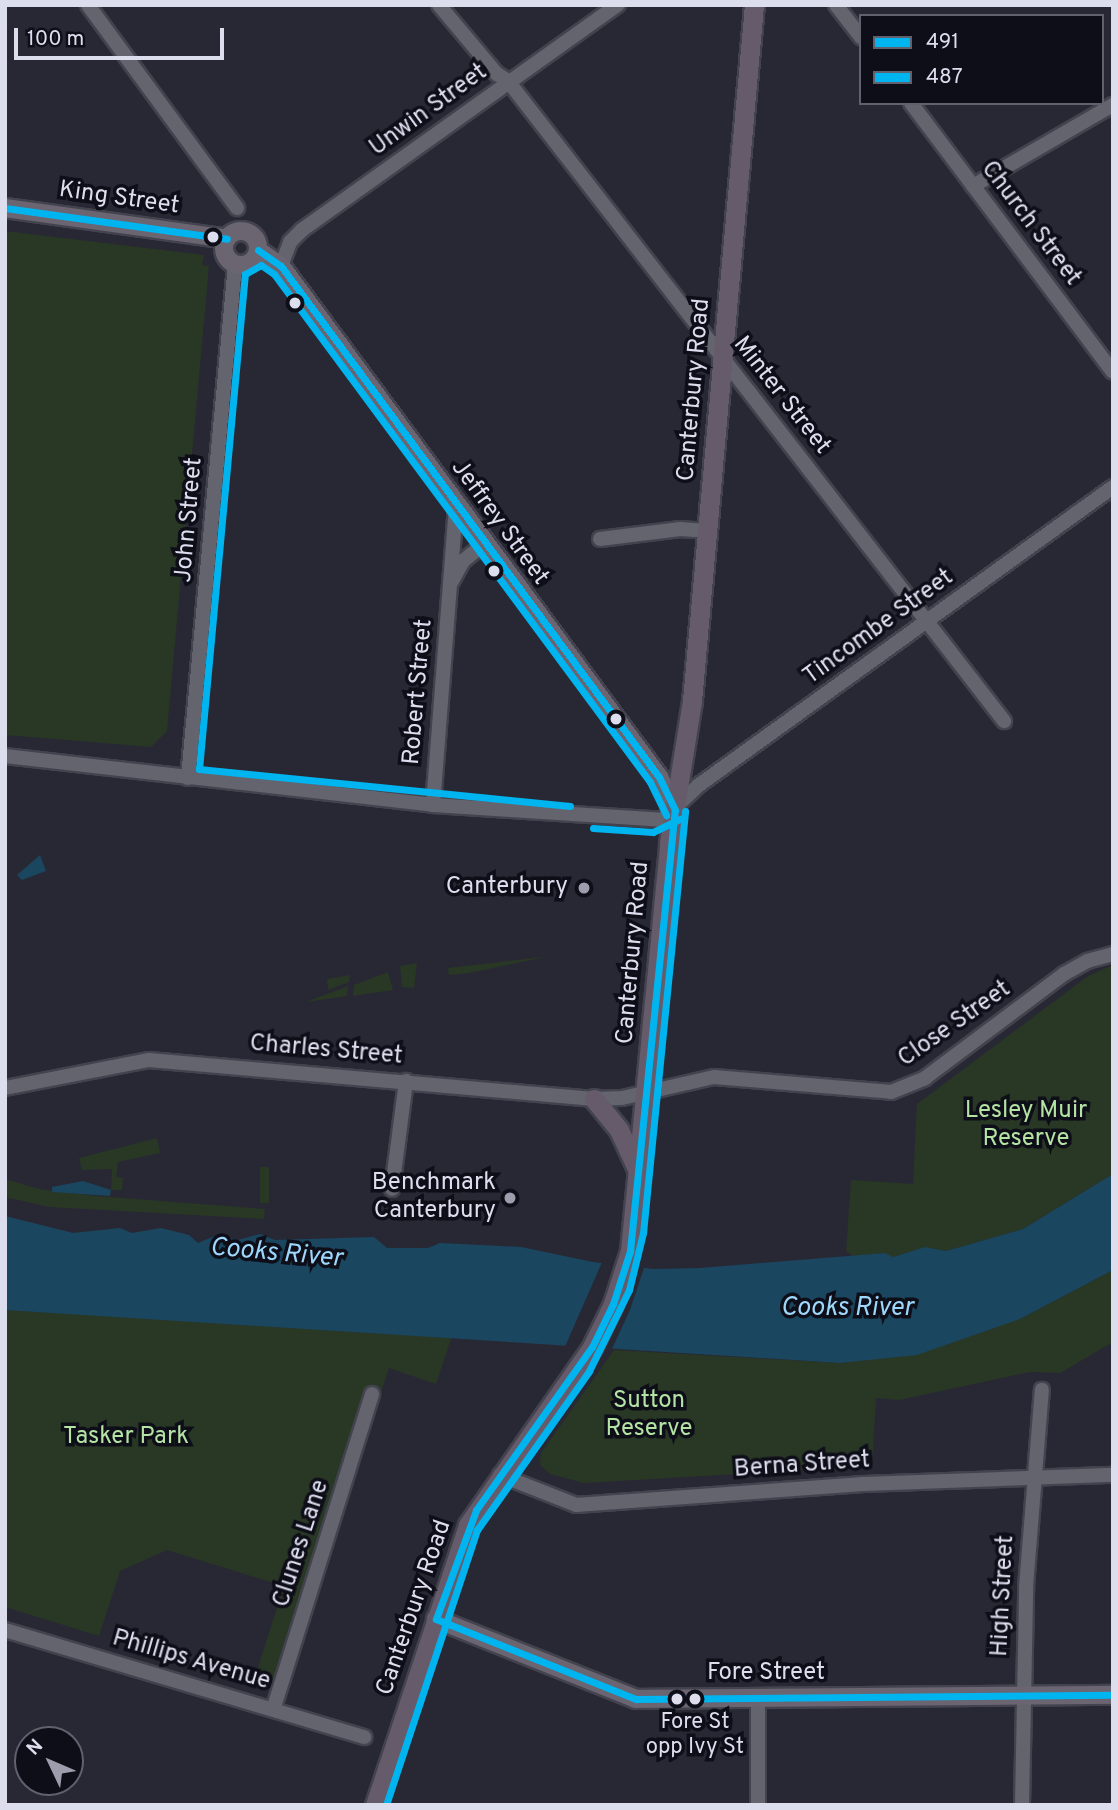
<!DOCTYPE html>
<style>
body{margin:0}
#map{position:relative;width:1118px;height:1810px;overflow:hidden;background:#282834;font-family:Overpass,sans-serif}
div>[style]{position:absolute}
.green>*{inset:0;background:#293725;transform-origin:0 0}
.water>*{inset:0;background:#1a465f}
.pier>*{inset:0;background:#282834}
.roads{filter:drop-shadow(2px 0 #42434e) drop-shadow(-2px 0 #42434e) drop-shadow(0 2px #42434e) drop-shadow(0 -2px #42434e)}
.minor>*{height:14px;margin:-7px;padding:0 7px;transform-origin:7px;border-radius:7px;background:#63646e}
.major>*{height:18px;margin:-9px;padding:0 9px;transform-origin:9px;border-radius:9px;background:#6b6471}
.major>.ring{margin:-9px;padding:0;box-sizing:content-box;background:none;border:18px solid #6b6471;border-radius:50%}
.highway>*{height:19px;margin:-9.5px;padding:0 9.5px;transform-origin:9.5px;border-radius:9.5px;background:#665b6b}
.bus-1>*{height:7px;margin:-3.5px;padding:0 3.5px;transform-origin:3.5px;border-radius:3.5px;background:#00b5ef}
.bus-2>*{height:7px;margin:-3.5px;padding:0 3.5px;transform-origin:3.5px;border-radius:3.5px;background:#00b5ef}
.dots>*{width:19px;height:19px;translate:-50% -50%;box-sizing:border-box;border:4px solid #0d0e18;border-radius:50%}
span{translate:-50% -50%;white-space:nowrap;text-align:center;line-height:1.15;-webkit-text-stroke:7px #0d0e18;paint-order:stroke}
.bus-label{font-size:22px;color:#dcdeee}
.street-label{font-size:24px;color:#dcdeee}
.poi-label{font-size:24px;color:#dcdeee}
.right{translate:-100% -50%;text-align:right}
.park-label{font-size:24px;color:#b4e3a4}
.water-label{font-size:26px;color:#9dd7fc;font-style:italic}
.frame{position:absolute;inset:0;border:7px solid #dcdeee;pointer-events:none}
.legend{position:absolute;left:859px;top:14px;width:245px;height:91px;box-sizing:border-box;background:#0d0e18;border:2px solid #60616e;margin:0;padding:9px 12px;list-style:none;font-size:21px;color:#dcdeee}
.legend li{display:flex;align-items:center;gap:14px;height:35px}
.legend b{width:35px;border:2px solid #60616e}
.north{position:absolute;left:14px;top:1726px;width:70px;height:70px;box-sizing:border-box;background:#0d0e18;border:2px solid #60616e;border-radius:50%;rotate:314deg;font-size:19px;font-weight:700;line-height:28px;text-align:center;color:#dcdeee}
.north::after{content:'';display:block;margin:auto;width:24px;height:32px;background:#9d9ead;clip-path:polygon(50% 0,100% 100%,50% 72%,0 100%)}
.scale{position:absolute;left:14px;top:28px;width:210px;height:32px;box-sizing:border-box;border:4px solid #dcdeee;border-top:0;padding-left:9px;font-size:21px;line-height:24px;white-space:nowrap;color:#dcdeee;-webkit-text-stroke:5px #0d0e18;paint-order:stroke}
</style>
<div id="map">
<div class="green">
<div style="clip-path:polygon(5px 231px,204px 255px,202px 265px,209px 266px,167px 731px,151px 747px,5px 735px)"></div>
<div style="clip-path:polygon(550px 956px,469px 973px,449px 975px,448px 968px)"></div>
<div style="clip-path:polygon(417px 963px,414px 988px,402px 987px,400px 966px)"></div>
<div style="clip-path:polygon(1113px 965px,1113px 1174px,1023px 1229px,946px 1251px,925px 1247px,893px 1257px,884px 1253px,854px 1257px,846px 1251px,851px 1180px,913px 1184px,917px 1104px,1088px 976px)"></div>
<div style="clip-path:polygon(388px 972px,393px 990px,353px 996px,354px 985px)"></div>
<div style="clip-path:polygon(350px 975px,349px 982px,328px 990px,327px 979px)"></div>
<div style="clip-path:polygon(348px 986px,347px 996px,306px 1002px)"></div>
<div style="clip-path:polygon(157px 1138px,160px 1153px,118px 1162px,116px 1177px,123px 1178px,122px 1190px,111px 1190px,112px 1169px,82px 1170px,79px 1158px)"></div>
<div style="left:260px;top:1167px;width:9px;height:36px"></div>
<div style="clip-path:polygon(5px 1179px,39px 1189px,96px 1196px,265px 1209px,264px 1219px,49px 1207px,5px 1197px)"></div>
<div style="clip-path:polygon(1113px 1270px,1113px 1342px,1060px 1373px,1030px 1372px,899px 1400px,876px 1398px,872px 1466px,584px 1483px,550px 1474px,540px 1465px,541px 1453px,614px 1350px,840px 1363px,1020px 1319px)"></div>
<div style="clip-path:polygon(5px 1310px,452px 1336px,436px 1384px,389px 1368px,380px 1395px,368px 1392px,270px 1688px,253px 1683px,284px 1586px,167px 1550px,120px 1571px,99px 1636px,5px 1607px)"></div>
</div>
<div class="water">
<div style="clip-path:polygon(40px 855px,46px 871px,22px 880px,17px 875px)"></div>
<div style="clip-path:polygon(1113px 1174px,1113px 1270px,1020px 1319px,917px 1355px,840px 1363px,5px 1310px,5px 1216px,73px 1233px,120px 1228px,132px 1233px,161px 1228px,189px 1235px,198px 1243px,217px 1235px,238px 1240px,260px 1234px,275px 1240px,374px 1237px,387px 1248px,428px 1248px,440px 1243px,521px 1247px,593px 1262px,653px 1269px,700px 1268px,885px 1253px,893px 1257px,925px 1247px,946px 1251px,1023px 1229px)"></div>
<div style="clip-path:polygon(83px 1181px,111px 1190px,110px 1196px,52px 1192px,52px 1187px)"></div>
</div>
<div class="pier">
<div style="clip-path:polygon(603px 1260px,645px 1265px,630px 1310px,610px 1353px,564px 1349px)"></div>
</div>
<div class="roads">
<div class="minor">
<div style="left:88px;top:5px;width:252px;rotate:53.7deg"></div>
<div style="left:439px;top:5px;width:90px;rotate:50deg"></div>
<div style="left:497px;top:74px;width:13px;rotate:32deg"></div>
<div style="left:508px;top:81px;width:810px;rotate:52.22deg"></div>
<div style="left:836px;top:5px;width:41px;rotate:52deg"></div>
<div style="left:911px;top:103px;width:336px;rotate:53.1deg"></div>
<div style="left:973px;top:186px;width:162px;rotate:-30.1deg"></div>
<div style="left:281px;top:266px;width:26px;rotate:-69deg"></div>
<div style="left:290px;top:242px;width:17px;rotate:-45deg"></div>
<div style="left:302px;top:230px;width:388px;rotate:-35.5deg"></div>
<div style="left:600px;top:539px;width:81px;rotate:-7.1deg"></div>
<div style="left:680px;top:529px;width:27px;rotate:4deg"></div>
<div style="left:452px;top:581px;width:23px;rotate:-61deg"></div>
<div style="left:463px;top:561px;width:28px;rotate:-39deg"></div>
<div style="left:5px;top:756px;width:431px;rotate:6.5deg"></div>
<div style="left:433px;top:805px;width:229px;rotate:3.7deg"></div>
<div style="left:662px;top:820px;width:51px;rotate:-43.4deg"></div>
<div style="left:699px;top:785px;width:510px;rotate:-35.75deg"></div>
<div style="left:188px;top:778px;width:515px;rotate:-84.77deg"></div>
<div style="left:433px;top:805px;width:302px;rotate:-85.6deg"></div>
<div style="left:5px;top:1088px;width:147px;rotate:-11deg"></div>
<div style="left:149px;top:1060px;width:447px;rotate:5deg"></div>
<div style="left:594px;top:1099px;width:28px;rotate:-2deg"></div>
<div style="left:622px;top:1098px;width:94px;rotate:-12.9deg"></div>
<div style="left:714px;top:1077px;width:178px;rotate:4.8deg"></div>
<div style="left:891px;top:1092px;width:37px;rotate:-22deg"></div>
<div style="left:925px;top:1078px;width:174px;rotate:-36.8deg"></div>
<div style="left:1064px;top:974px;width:26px;rotate:-29deg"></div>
<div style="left:1087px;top:961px;width:27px;rotate:-15deg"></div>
<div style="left:392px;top:1189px;width:109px;rotate:-82.6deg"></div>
<div style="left:500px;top:1475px;width:82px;rotate:21.5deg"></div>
<div style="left:576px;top:1505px;width:288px;rotate:-4.2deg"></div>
<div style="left:863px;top:1484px;width:250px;rotate:-2.1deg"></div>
<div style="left:5px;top:1630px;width:375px;rotate:16.6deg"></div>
<div style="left:758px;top:1699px;width:106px;rotate:90deg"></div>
<div style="left:274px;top:1707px;width:328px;rotate:-72.6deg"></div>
<div style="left:1022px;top:1805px;width:218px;rotate:-88.9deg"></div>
<div style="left:1026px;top:1587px;width:198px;rotate:-85.4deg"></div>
</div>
<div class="major">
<div style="left:5px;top:208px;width:224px;rotate:7.9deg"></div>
<div class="ring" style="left:224px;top:231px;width:16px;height:16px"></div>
<div style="left:258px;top:250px;width:28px;rotate:35deg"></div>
<div style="left:281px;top:266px;width:636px;rotate:53.51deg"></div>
<div style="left:659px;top:777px;width:37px;rotate:64deg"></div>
<div style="left:436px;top:1619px;width:215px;rotate:21.8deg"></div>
<div style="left:636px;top:1699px;width:477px;rotate:-0.5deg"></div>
</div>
<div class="highway">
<div style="left:594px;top:1099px;width:40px;rotate:51deg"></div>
<div style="left:619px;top:1130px;width:45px;rotate:65.1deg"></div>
<div style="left:375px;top:1805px;width:295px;rotate:-71.6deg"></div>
<div style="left:468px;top:1525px;width:217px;rotate:-55.1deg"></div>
<div style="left:592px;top:1347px;width:48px;rotate:-64deg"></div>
<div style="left:613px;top:1304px;width:56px;rotate:-72.2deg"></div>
<div style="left:630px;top:1251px;width:410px;rotate:-84.5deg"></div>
<div style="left:669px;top:843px;width:144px;rotate:-80.8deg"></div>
<div style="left:692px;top:701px;width:699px;rotate:-84.91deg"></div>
</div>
</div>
<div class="bus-1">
<div style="left:5px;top:208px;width:224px;rotate:7.9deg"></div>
<div style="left:258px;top:250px;width:28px;rotate:35deg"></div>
<div style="left:281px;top:266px;width:636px;rotate:53.51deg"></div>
<div style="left:659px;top:777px;width:37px;rotate:64deg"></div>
<div style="left:436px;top:1619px;width:116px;rotate:-69.8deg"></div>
<div style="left:476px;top:1510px;width:200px;rotate:-54.6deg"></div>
<div style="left:592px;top:1347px;width:48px;rotate:-64deg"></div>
<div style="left:613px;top:1304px;width:56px;rotate:-72.2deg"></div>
<div style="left:630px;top:1251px;width:443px;rotate:-84.2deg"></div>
<div style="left:436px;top:1619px;width:215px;rotate:21.8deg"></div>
<div style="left:636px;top:1699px;width:477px;rotate:-0.5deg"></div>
</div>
<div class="bus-2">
<div style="left:570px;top:806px;width:373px;rotate:-174.3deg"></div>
<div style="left:199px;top:769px;width:497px;rotate:-84.7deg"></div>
<div style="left:245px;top:274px;width:18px;rotate:-29deg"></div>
<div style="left:261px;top:265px;width:16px;rotate:35deg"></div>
<div style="left:274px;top:274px;width:632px;rotate:53.49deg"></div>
<div style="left:650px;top:782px;width:37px;rotate:64deg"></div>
<div style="left:593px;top:828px;width:60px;rotate:3.8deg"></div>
<div style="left:653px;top:832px;width:30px;rotate:-26deg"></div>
<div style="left:386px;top:1805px;width:290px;rotate:-71.7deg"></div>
<div style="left:477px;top:1530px;width:194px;rotate:-54.8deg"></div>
<div style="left:589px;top:1371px;width:90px;rotate:-63.7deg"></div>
<div style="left:629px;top:1290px;width:59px;rotate:-76.2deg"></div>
<div style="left:643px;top:1233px;width:424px;rotate:-84.3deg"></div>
</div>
<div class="dots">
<div style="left:213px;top:237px;background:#dcdeee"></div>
<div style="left:295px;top:303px;background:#dcdeee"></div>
<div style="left:494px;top:571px;background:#dcdeee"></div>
<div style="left:616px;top:719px;background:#dcdeee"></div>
<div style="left:584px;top:888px;background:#9d9ead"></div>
<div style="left:510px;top:1198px;background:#9d9ead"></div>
<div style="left:677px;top:1699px;background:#dcdeee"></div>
<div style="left:695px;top:1699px;background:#dcdeee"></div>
</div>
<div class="bus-label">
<span style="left:695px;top:1735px">Fore St<br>opp Ivy St</span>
</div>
<div class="street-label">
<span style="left:429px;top:111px;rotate:-36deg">Unwin Street</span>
<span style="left:119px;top:199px;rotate:8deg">King Street</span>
<span style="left:1030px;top:224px;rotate:53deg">Church Street</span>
<span style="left:695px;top:390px;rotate:-85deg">Canterbury Road</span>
<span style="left:781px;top:396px;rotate:52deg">Minter Street</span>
<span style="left:190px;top:520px;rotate:-85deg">John Street</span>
<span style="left:499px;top:523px;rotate:54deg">Jeffrey Street</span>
<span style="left:879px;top:628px;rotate:-36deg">Tincombe Street</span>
<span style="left:419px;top:692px;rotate:-85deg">Robert Street</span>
<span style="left:634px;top:953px;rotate:-85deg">Canterbury Road</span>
<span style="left:955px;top:1025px;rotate:-35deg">Close Street</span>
<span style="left:326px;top:1051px;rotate:5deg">Charles Street</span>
<span style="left:802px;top:1466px;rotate:-4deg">Berna Street</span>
<span style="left:302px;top:1544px;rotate:-72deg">Clunes Lane</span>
<span style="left:1004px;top:1596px;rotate:-87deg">High Street</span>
<span style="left:415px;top:1608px;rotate:-71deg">Canterbury Road</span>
<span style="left:191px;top:1661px;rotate:16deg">Phillips Avenue</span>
<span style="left:766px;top:1674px">Fore Street</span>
</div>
<div class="poi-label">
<span class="right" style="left:568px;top:888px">Canterbury</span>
<span class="right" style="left:496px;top:1198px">Benchmark<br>Canterbury</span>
</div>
<div class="park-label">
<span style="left:1026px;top:1126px">Lesley Muir<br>Reserve</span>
<span style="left:649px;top:1416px">Sutton<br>Reserve</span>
<span style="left:126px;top:1438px">Tasker Park</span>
</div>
<div class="water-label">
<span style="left:276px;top:1254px;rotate:5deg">Cooks River</span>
<span style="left:847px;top:1309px">Cooks River</span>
</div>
<div class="frame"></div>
<ul class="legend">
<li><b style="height:9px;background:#00b5ef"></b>491</li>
<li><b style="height:9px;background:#00b5ef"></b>487</li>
</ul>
<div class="north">N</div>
<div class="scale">100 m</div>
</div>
